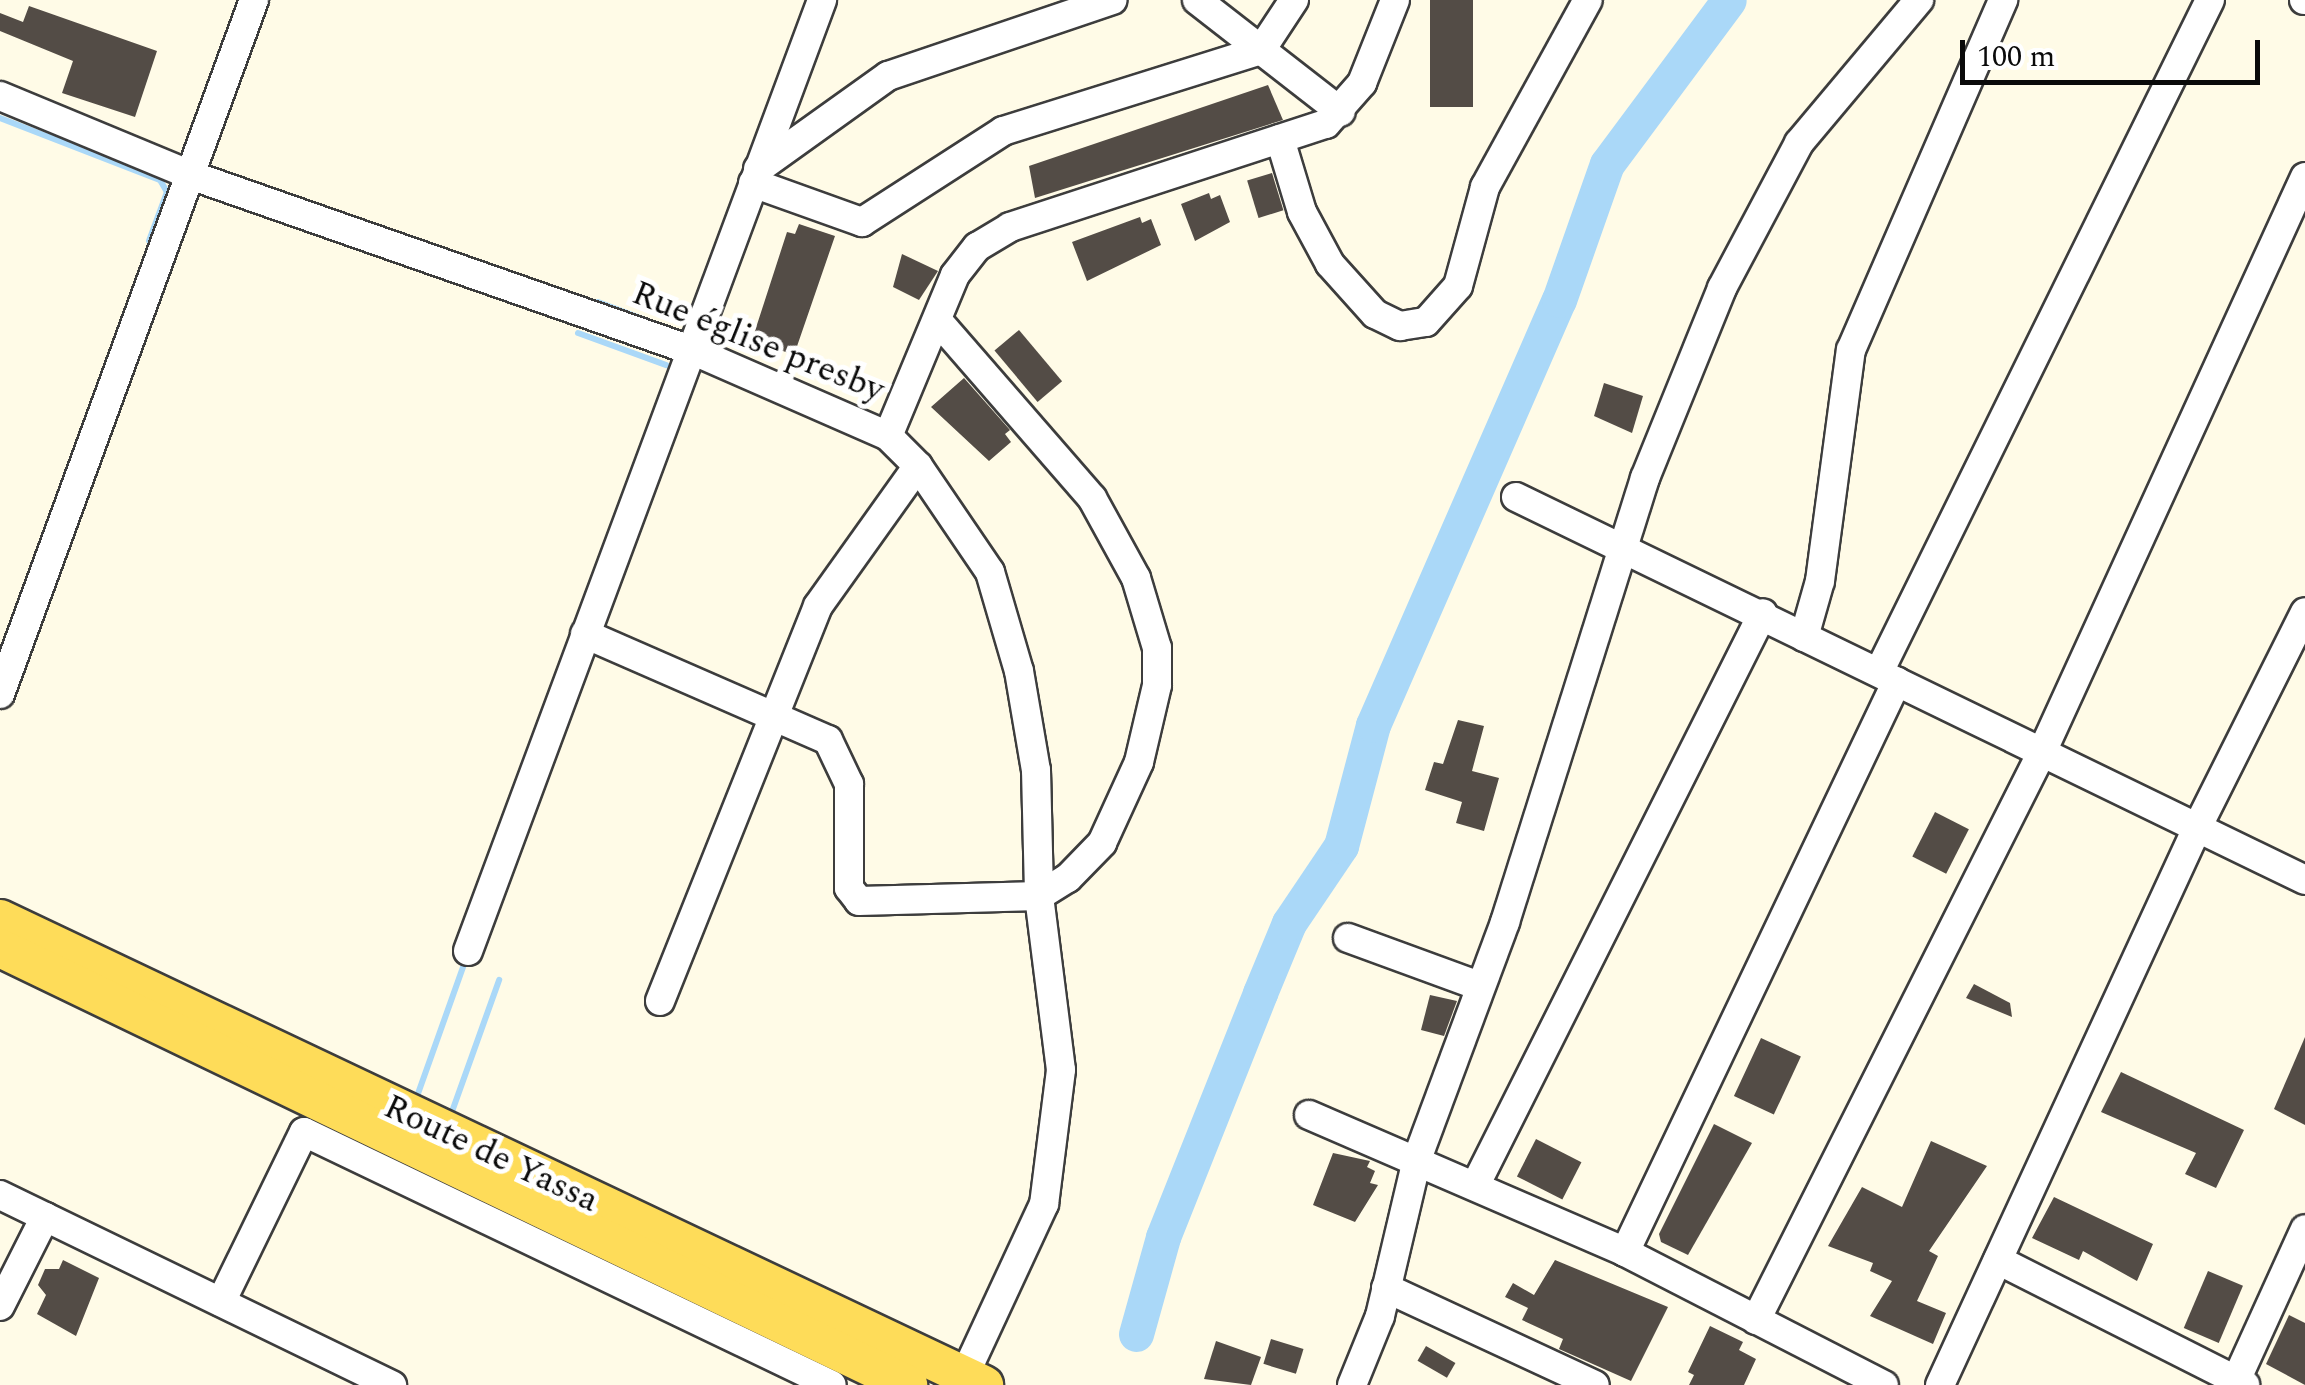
<!DOCTYPE html>
<meta charset="utf-8">
<style>
body{margin:0}
#map{position:relative;width:2305px;height:1385px;overflow:hidden;background:#fffbe7;font-family:Spectral,serif}
div>[style]{position:absolute}
.stream>*{height:6px;margin:-3px;padding:0 3px;transform-origin:3px;border-radius:3px;background:#aad8f8}
.river>*{height:35px;margin:-17.5px;padding:0 17.5px;transform-origin:17.5px;border-radius:17.5px;background:#aad8f8}
.building>*{inset:0;background:#534c46;transform-origin:0 0}
.roads{filter:drop-shadow(2px 0 #3d3d3d) drop-shadow(-2px 0 #3d3d3d) drop-shadow(0 2px #3d3d3d) drop-shadow(0 -2px #3d3d3d)}
.minor>*{height:28px;margin:-14px;padding:0 14px;transform-origin:14px;border-radius:14px;background:#fff}
.major>*{height:38px;margin:-19px;padding:0 19px;transform-origin:19px;border-radius:19px;background:#fedc59}
span{translate:-50% -50%;white-space:nowrap;text-align:center;line-height:1.15;-webkit-text-stroke:10px #fff;paint-order:stroke}
.street-label{font-size:35px;color:#0a0a0a}
.scale{position:absolute;left:1960px;top:40px;width:300px;height:45px;box-sizing:border-box;border:5px solid #0a0a0a;border-top:0;padding-left:12px;font-size:30px;line-height:35px;white-space:nowrap;color:#0a0a0a;-webkit-text-stroke:8px #fff;paint-order:stroke}
</style>
<div id="map">
<div class="stream">
<div style="left:0;top:118px;width:172px;rotate:21.2deg"></div>
<div style="left:160px;top:180px;width:14px;rotate:60deg"></div>
<div style="left:167px;top:192px;width:52px;rotate:110.2deg"></div>
<div style="left:598px;top:302px;width:48px;rotate:20.7deg"></div>
<div style="left:578px;top:333px;width:94px;rotate:20deg"></div>
<div style="left:415px;top:1102px;width:143px;rotate:-70.4deg"></div>
<div style="left:449px;top:1120px;width:149px;rotate:-70.3deg"></div>
</div>
<div class="river">
<div style="left:1136px;top:1334px;width:101px;rotate:-74.4deg"></div>
<div style="left:1163px;top:1237px;width:263px;rotate:-68.3deg"></div>
<div style="left:1260px;top:993px;width:76px;rotate:-67.5deg"></div>
<div style="left:1289px;top:923px;width:93px;rotate:-56deg"></div>
<div style="left:1341px;top:846px;width:125px;rotate:-75.2deg"></div>
<div style="left:1373px;top:725px;width:464px;rotate:-66.4deg"></div>
<div style="left:1559px;top:300px;width:144px;rotate:-70.6deg"></div>
<div style="left:1607px;top:164px;width:204px;rotate:-53.4deg"></div>
</div>
<div class="building">
<div style="left:1430px;top:0;width:43px;height:107px"></div>
<div style="clip-path:polygon(29px 6px,157px 51px,135px 117px,62px 93px,73px 61px,0 31px,0 13px,23px 22px)"></div>
<div style="clip-path:polygon(1268px 85px,1283px 120px,1035px 198px,1029px 166px)"></div>
<div style="left:1272px;top:173px;width:39px;height:26px;rotate:73deg"></div>
<div style="clip-path:polygon(1209px 193px,1211px 199px,1220px 195px,1230px 222px,1195px 241px,1181px 204px)"></div>
<div style="clip-path:polygon(1140px 217px,1142px 223px,1151px 219px,1161px 245px,1087px 281px,1072px 242px)"></div>
<div style="clip-path:polygon(799px 224px,835px 236px,794px 355px,752px 340px,787px 232px,795px 234px)"></div>
<div style="clip-path:polygon(902px 254px,938px 271px,919px 300px,893px 287px)"></div>
<div style="left:1019px;top:330px;width:67px;height:32px;rotate:50deg"></div>
<div style="clip-path:polygon(964px 378px,1010px 430px,1005px 434px,1011px 442px,989px 461px,931px 407px)"></div>
<div style="clip-path:polygon(1604px 383px,1643px 396px,1632px 433px,1594px 416px)"></div>
<div style="clip-path:polygon(1458px 720px,1484px 726px,1472px 771px,1499px 778px,1484px 831px,1456px 823px,1462px 802px,1425px 790px,1434px 762px,1443px 764px)"></div>
<div style="left:1935px;top:812px;width:38px;height:50px;rotate:27deg"></div>
<div style="clip-path:polygon(1974px 984px,2010px 1003px,2012px 1017px,1966px 998px)"></div>
<div style="clip-path:polygon(1430px 995px,1457px 1001px,1444px 1036px,1421px 1030px)"></div>
<div style="clip-path:polygon(2305px 1037px,2305px 1125px,2274px 1109px)"></div>
<div style="left:1761px;top:1038px;width:44px;height:64px;rotate:25deg"></div>
<div style="clip-path:polygon(2121px 1072px,2244px 1130px,2216px 1188px,2185px 1174px,2196px 1153px,2101px 1112px)"></div>
<div style="clip-path:polygon(1714px 1124px,1752px 1143px,1688px 1255px,1661px 1242px,1659px 1234px)"></div>
<div style="left:1536px;top:1139px;width:51px;height:42px;rotate:27deg"></div>
<div style="clip-path:polygon(1931px 1141px,1987px 1166px,1929px 1251px,1938px 1256px,1917px 1301px,1946px 1313px,1933px 1344px,1870px 1316px,1892px 1281px,1870px 1271px,1873px 1263px,1828px 1246px,1862px 1187px,1902px 1207px)"></div>
<div style="clip-path:polygon(1333px 1153px,1370px 1161px,1367px 1167px,1375px 1171px,1370px 1183px,1378px 1185px,1355px 1222px,1313px 1205px)"></div>
<div style="clip-path:polygon(2054px 1197px,2153px 1244px,2137px 1281px,2083px 1251px,2079px 1260px,2032px 1238px)"></div>
<div style="clip-path:polygon(63px 1260px,99px 1278px,76px 1336px,37px 1314px,46px 1295px,38px 1285px,45px 1269px,59px 1269px)"></div>
<div style="clip-path:polygon(1555px 1260px,1668px 1307px,1631px 1381px,1559px 1349px,1563px 1339px,1522px 1320px,1528px 1308px,1505px 1297px,1513px 1283px,1534px 1295px)"></div>
<div style="left:2208px;top:1271px;width:38px;height:62px;rotate:23deg"></div>
<div style="clip-path:polygon(2289px 1315px,2305px 1323px,2305px 1385px,2266px 1364px)"></div>
<div style="clip-path:polygon(1710px 1326px,1743px 1342px,1739px 1350px,1756px 1359px,1744px 1385px,1689px 1385px,1694px 1375px,1688px 1372px)"></div>
<div style="left:1271px;top:1339px;width:34px;height:26px;rotate:17deg"></div>
<div style="clip-path:polygon(1216px 1341px,1261px 1357px,1251px 1385px,1204px 1379px)"></div>
<div style="left:1426px;top:1346px;width:34px;height:17px;rotate:30deg"></div>
</div>
<div class="roads">
<div class="minor">
<div style="left:1197px;top:0;width:182px;rotate:37.9deg"></div>
<div style="left:2304px;top:0;width:1px"></div>
<div style="left:0;top:96px;width:209px;rotate:22.5deg"></div>
<div style="left:193px;top:176px;width:533px;rotate:19.28deg"></div>
<div style="left:696px;top:352px;width:210px;rotate:23.6deg"></div>
<div style="left:888px;top:436px;width:42px;rotate:45deg"></div>
<div style="left:918px;top:466px;width:128px;rotate:55.8deg"></div>
<div style="left:990px;top:572px;width:103px;rotate:73.7deg"></div>
<div style="left:1019px;top:671px;width:100px;rotate:80.3deg"></div>
<div style="left:1036px;top:770px;width:126px;rotate:88.6deg"></div>
<div style="left:1039px;top:896px;width:175px;rotate:82.8deg"></div>
<div style="left:1061px;top:1070px;width:135px;rotate:97.2deg"></div>
<div style="left:1044px;top:1204px;width:200px;rotate:114.9deg"></div>
<div style="left:1280px;top:139px;width:76px;rotate:73.2deg"></div>
<div style="left:1302px;top:212px;width:59px;rotate:61.7deg"></div>
<div style="left:1330px;top:264px;width:67px;rotate:48deg"></div>
<div style="left:1375px;top:314px;width:28px;rotate:26deg"></div>
<div style="left:1400px;top:326px;width:26px;rotate:-9deg"></div>
<div style="left:1426px;top:322px;width:48px;rotate:-48.4deg"></div>
<div style="left:1458px;top:286px;width:103px;rotate:-74.7deg"></div>
<div style="left:1485px;top:187px;width:213px;rotate:-61.2deg"></div>
<div style="left:758px;top:169px;width:160px;rotate:-35.6deg"></div>
<div style="left:888px;top:76px;width:237px;rotate:-18.7deg"></div>
<div style="left:753px;top:183px;width:116px;rotate:19.7deg"></div>
<div style="left:862px;top:222px;width:168px;rotate:-32.8deg"></div>
<div style="left:1003px;top:131px;width:270px;rotate:-17.4deg"></div>
<div style="left:1261px;top:50px;width:60px;rotate:-56.6deg"></div>
<div style="left:888px;top:436px;width:174px;rotate:-67.4deg"></div>
<div style="left:955px;top:275px;width:36px;rotate:-52deg"></div>
<div style="left:977px;top:247px;width:39px;rotate:-31deg"></div>
<div style="left:1010px;top:227px;width:332px;rotate:-18.1deg"></div>
<div style="left:1326px;top:124px;width:55px;rotate:-48.7deg"></div>
<div style="left:1362px;top:83px;width:89px;rotate:-68.3deg"></div>
<div style="left:1516px;top:497px;width:877px;rotate:25.89deg"></div>
<div style="left:585px;top:634px;width:265px;rotate:23.6deg"></div>
<div style="left:828px;top:740px;width:49px;rotate:64.5deg"></div>
<div style="left:849px;top:784px;width:104px;rotate:90deg"></div>
<div style="left:849px;top:888px;width:16px;rotate:52deg"></div>
<div style="left:859px;top:901px;width:180px;rotate:-1.6deg"></div>
<div style="left:1039px;top:896px;width:34px;rotate:-32deg"></div>
<div style="left:1068px;top:878px;width:49px;rotate:-45.8deg"></div>
<div style="left:1102px;top:843px;width:89px;rotate:-65.4deg"></div>
<div style="left:1139px;top:762px;width:79px;rotate:-76.8deg"></div>
<div style="left:1157px;top:685px;width:37px;rotate:-90deg"></div>
<div style="left:1157px;top:648px;width:73px;rotate:-106.7deg"></div>
<div style="left:1136px;top:578px;width:91px;rotate:-118.8deg"></div>
<div style="left:1092px;top:498px;width:232px;rotate:-131deg"></div>
<div style="left:1804px;top:637px;width:58px;rotate:-74.1deg"></div>
<div style="left:1820px;top:581px;width:233px;rotate:-82.4deg"></div>
<div style="left:1851px;top:350px;width:382px;rotate:-66.5deg"></div>
<div style="left:1879px;top:672px;width:749px;rotate:-63.78deg"></div>
<div style="left:0;top:694px;width:739px;rotate:-69.9deg"></div>
<div style="left:1348px;top:938px;width:140px;rotate:20.1deg"></div>
<div style="left:468px;top:951px;width:1015px;rotate:-69.58deg"></div>
<div style="left:660px;top:1001px;width:425px;rotate:-68.2deg"></div>
<div style="left:818px;top:606px;width:172px;rotate:-54.5deg"></div>
<div style="left:1309px;top:1115px;width:344px;rotate:23.4deg"></div>
<div style="left:1625px;top:1252px;width:291px;rotate:27.2deg"></div>
<div style="left:1475px;top:1186px;width:641px;rotate:-63.32deg"></div>
<div style="left:0;top:1195px;width:436px;rotate:25.9deg"></div>
<div style="left:1625px;top:1252px;width:632px;rotate:-64.53deg"></div>
<div style="left:1998px;top:1260px;width:277px;rotate:26.8deg"></div>
<div style="left:1386px;top:1288px;width:230px;rotate:24.9deg"></div>
<div style="left:221px;top:1302px;width:189px;rotate:-64deg"></div>
<div style="left:304px;top:1132px;width:585px;rotate:25.6deg"></div>
<div style="left:0;top:1306px;width:100px;rotate:-63.2deg"></div>
<div style="left:1756px;top:1320px;width:638px;rotate:-63.27deg"></div>
<div style="left:2043px;top:750px;width:630px;rotate:-65.43deg"></div>
<div style="left:1352px;top:1385px;width:74px;rotate:-67.9deg"></div>
<div style="left:1380px;top:1316px;width:161px;rotate:-76.7deg"></div>
<div style="left:1417px;top:1159px;width:253px;rotate:-69.6deg"></div>
<div style="left:1505px;top:922px;width:466px;rotate:-72.5deg"></div>
<div style="left:1645px;top:478px;width:205px;rotate:-67.9deg"></div>
<div style="left:1722px;top:288px;width:164px;rotate:-62deg"></div>
<div style="left:1799px;top:143px;width:187px;rotate:-50deg"></div>
<div style="left:1940px;top:1385px;width:616px;rotate:-65.22deg"></div>
<div style="left:2198px;top:826px;width:239px;rotate:-63.4deg"></div>
<div style="left:2234px;top:1385px;width:171px;rotate:-65.5deg"></div>
</div>
<div class="major">
<div style="left:0;top:919px;width:1089px;rotate:25.34deg"></div>
<div style="left:0;top:948px;width:1008px;rotate:25.7deg"></div>
</div>
</div>
<div class="street-label">
<span style="left:758px;top:342px;rotate:22deg">Rue église presby</span>
<span style="left:491px;top:1154px;rotate:25deg">Route de Yassa</span>
</div>
<div class="scale">100 m</div>
</div>
